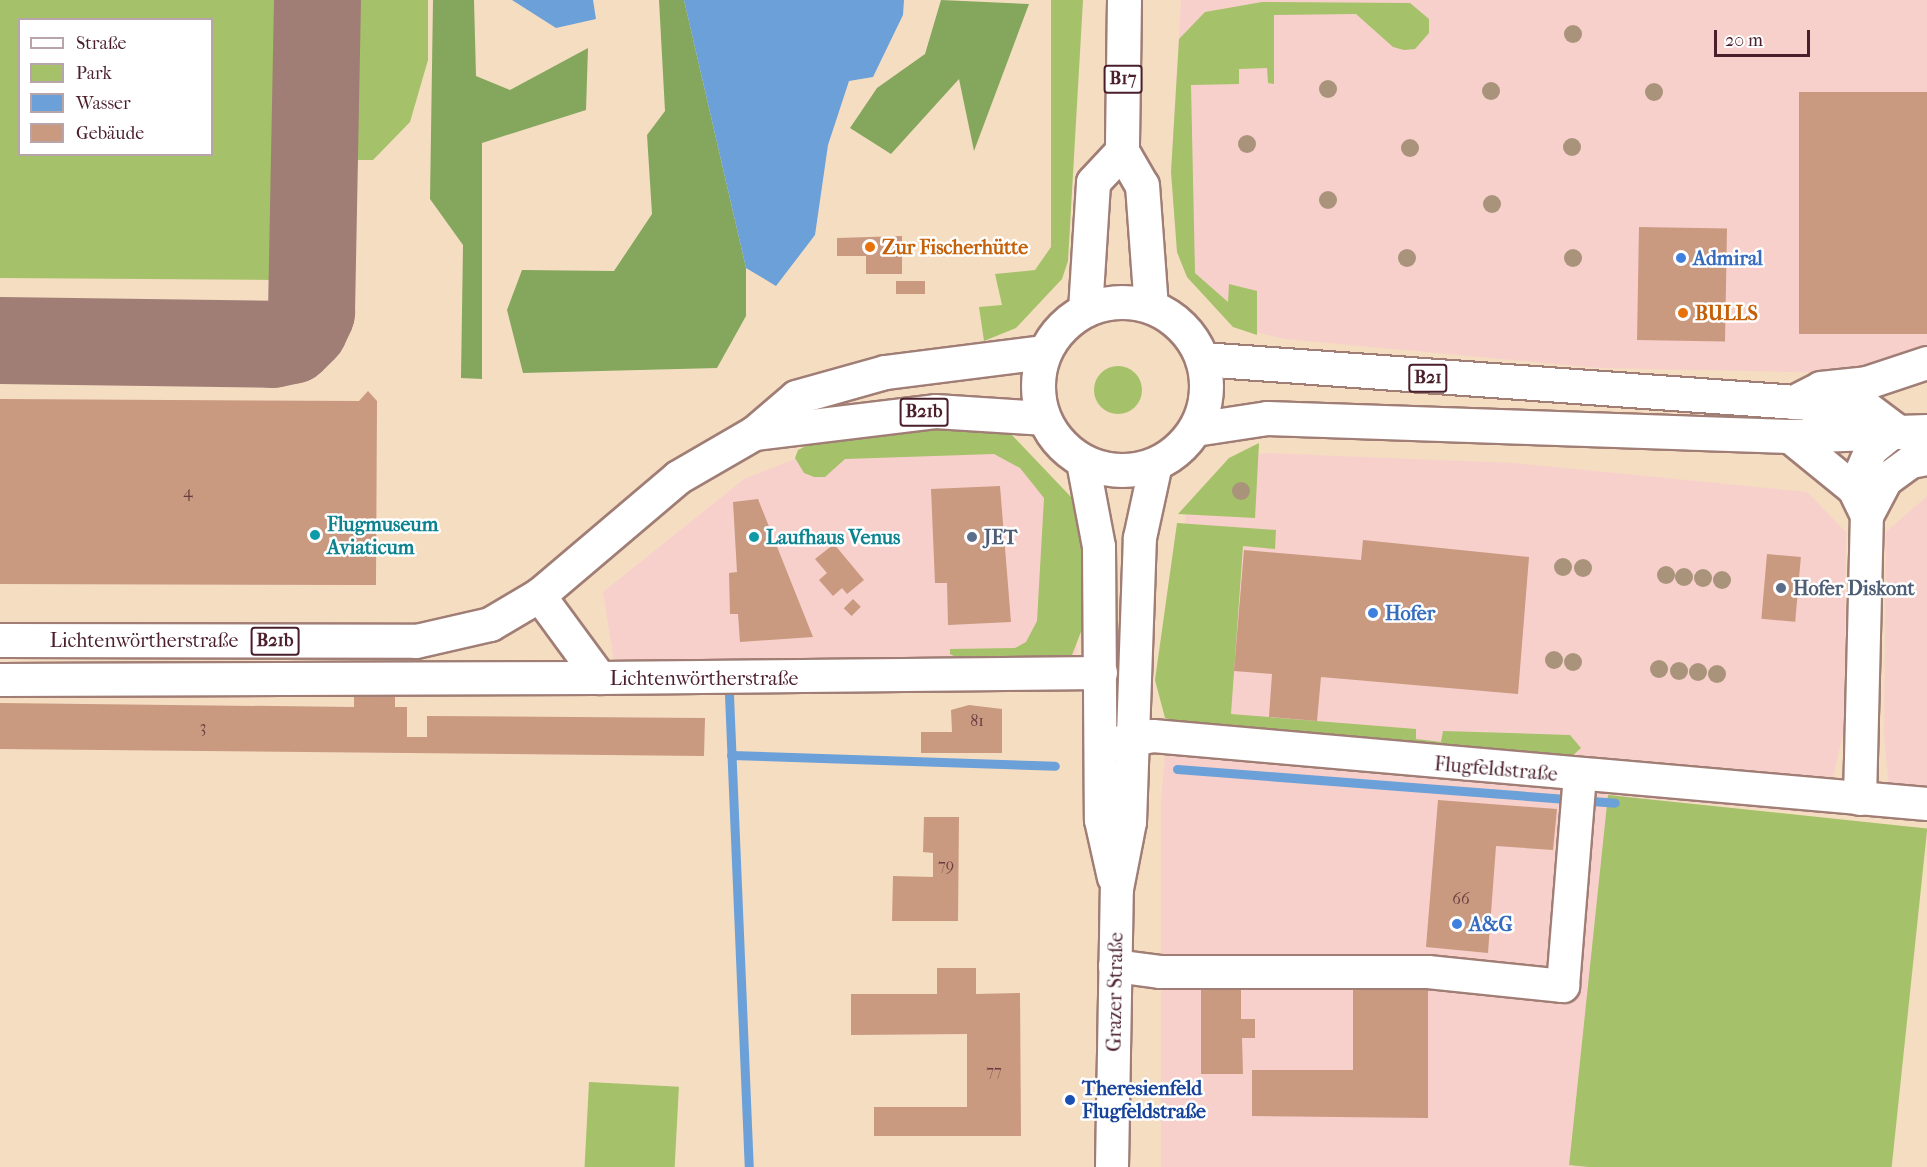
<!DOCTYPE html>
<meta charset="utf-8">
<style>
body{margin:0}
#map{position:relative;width:1927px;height:1167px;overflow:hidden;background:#f5ddc2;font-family:"IM FELL French Canon",serif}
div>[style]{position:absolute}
.built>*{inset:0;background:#f7d0cb}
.green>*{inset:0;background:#a5c169;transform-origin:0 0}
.round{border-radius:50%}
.forest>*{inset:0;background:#84a75d}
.water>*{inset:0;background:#6ca0d8}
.stream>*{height:9px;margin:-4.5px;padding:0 4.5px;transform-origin:4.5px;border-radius:4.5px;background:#6ca0d8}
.taxiway>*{height:87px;margin:-43.5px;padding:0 43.5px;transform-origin:43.5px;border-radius:43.5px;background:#a07e76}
.building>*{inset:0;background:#c99980;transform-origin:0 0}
.roads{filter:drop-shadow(2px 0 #a07e76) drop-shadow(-2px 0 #a07e76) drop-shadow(0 2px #a07e76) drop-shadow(0 -2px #a07e76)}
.minor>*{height:32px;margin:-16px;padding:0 16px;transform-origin:16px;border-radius:16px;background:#fff}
.major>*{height:33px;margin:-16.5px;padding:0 16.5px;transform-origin:16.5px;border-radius:16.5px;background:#fff}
.major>.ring{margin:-16.5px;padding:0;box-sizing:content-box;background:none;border:33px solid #fff;border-radius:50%}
.trees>*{width:18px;height:18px;margin:-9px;border-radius:50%;background:#a9947b}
.dots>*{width:16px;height:16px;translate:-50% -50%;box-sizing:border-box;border:3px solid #fff;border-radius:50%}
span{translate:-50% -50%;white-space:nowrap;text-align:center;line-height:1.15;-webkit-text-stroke:5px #fff;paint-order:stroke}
.number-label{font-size:16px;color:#6a3e40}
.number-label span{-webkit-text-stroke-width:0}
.shield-label span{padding:2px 4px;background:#fff;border:2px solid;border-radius:4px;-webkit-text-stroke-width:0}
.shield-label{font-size:18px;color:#4a1f2b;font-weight:700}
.food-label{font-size:20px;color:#c56008;font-weight:700}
.left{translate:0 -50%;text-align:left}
.shop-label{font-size:20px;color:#366cbe;font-weight:700}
.culture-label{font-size:20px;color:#0d838f;font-weight:700}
.service-label{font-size:20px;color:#4e5e75;font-weight:700}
.street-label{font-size:20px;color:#4a1f2b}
.transit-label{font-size:20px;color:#164399;font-weight:700}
.legend{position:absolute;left:18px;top:18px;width:195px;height:138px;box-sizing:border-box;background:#fff;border:2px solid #b7a5aa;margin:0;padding:8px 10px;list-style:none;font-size:18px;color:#4a1f2b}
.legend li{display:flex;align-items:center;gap:12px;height:30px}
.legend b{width:30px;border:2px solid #b7a5aa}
.scale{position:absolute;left:1714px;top:30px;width:96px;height:27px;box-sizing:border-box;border:3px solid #4a1f2b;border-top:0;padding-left:8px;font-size:18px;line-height:21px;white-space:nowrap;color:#4a1f2b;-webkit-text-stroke:4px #fff;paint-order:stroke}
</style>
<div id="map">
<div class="built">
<div style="clip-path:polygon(1181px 0,1927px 0,1927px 375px,1599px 368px,1285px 339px,1233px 327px,1187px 277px,1177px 252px,1171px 172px)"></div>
<div style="clip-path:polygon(1008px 441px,1071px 534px,1077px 652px,1048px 692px,619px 693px,603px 592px,744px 479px,815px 451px)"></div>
<div style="clip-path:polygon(1265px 453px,1514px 463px,1807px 492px,1846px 532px,1844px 729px,1825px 814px,1608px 795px,1607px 1167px,1161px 1167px,1161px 802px,1186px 511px,1246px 457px)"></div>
<div style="clip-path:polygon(1927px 496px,1927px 822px,1892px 819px,1884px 736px,1886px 532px)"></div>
</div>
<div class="green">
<div style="clip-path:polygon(evenodd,0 0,276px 0,294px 32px,290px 152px,287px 160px,276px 161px,274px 280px,0 278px,0 0,20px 20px,212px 20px,212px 154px,20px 154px,20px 20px)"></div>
<div style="clip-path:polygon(341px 0,428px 0,428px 60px,410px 122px,373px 160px,340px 160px,337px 152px)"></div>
<div style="clip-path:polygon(1051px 0,1083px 0,1068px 261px,1062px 279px,1016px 328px,984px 341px,979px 307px,1002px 305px,995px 274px,1035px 270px,1051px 247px)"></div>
<div style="clip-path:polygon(1262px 2px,1410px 3px,1429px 19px,1429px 33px,1415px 49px,1404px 50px,1393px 47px,1356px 14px,1274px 15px,1274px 84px,1268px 83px,1267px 68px,1239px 69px,1239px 84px,1191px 85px,1195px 273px,1228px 302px,1229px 284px,1257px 291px,1257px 335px,1233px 327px,1187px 277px,1177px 252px,1171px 172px,1179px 39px,1205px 12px)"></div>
<div class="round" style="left:1094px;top:366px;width:48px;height:48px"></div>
<div style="clip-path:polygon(933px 425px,1010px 433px,1071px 497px,1086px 569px,1084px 624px,1072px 655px,1061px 662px,963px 661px,950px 654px,950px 649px,1015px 648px,1026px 642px,1037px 621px,1044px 498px,1020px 468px,994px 454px,845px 459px,825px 477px,814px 477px,804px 473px,795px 458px,798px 450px,808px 445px,849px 434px)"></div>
<div style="clip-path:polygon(1259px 443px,1255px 518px,1178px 514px,1229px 458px)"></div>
<div style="clip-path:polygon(1177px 523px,1276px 530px,1275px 549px,1243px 546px,1231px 714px,1416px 729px,1416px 739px,1441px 742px,1443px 731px,1570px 735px,1581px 748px,1570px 758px,1187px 727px,1165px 718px,1155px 680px)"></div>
<div style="left:1608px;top:795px;width:321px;height:372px;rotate:6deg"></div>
<div style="left:589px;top:1082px;width:90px;height:85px;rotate:3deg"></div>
</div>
<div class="forest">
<div style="clip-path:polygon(433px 0,474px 0,476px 76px,510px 90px,588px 48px,586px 110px,482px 143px,482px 379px,461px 378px,463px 245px,430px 199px)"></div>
<div style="clip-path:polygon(659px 0,684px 0,746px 268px,746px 316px,717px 368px,523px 373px,507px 310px,522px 270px,614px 271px,652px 214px,647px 135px,665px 111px)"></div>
<div style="clip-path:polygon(941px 0,1029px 4px,974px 151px,959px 79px,891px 154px,850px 128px,877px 88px,925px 54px)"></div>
</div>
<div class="water">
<div style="clip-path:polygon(512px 0,593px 0,596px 19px,556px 28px)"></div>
<div style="clip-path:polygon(684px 0,904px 0,903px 15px,873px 77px,849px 81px,828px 145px,815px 235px,776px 286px,746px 268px)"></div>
</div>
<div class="stream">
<div style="left:729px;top:695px;width:472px;rotate:87.6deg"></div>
<div style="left:731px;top:755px;width:324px;rotate:1.9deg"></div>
<div style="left:1177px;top:769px;width:439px;rotate:4.4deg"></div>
</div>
<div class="taxiway">
<div style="left:0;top:340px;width:272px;rotate:0.8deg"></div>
<div style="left:272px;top:344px;width:19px;rotate:-12deg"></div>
<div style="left:291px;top:340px;width:18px;rotate:-45deg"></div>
<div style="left:304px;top:327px;width:17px;rotate:-65deg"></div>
<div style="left:311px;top:312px;width:312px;rotate:-88.9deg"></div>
</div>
<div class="building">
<div style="left:1799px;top:92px;width:128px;height:242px"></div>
<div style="left:1639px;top:227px;width:88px;height:113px;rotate:1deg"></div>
<div style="clip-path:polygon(902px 236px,902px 274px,866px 274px,866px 256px,837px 256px,837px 238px)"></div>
<div style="left:896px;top:281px;width:29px;height:13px"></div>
<div style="clip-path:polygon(368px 391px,377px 401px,376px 585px,0 584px,0 399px,359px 401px)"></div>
<div style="clip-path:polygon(1000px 486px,1011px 622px,948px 625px,947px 583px,935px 583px,931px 489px)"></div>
<div style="clip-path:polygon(758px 499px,813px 637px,740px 642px,738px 614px,730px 614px,729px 573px,737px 572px,733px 502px)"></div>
<div style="clip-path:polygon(1363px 540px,1529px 557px,1518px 694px,1321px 677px,1317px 721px,1269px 717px,1272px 674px,1234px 671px,1244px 550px,1361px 560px)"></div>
<div style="clip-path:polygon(834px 544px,864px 580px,847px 594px,842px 588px,833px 596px,819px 580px,827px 573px,815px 559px)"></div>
<div style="left:1767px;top:554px;width:34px;height:65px;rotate:5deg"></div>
<div style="left:853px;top:599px;width:11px;height:13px;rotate:45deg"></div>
<div style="clip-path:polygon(354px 697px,395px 697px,395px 707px,407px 707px,407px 737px,427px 737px,427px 716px,705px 718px,704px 756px,0 749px,0 703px,354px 707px)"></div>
<div style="clip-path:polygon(969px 705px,1002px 709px,1002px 753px,921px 753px,921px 732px,952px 732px,951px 710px)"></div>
<div style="clip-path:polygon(1438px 800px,1557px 809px,1553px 850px,1496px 846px,1488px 953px,1426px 947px)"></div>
<div style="clip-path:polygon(924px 817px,959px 817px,958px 921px,892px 921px,893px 876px,933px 877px,933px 853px,923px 852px)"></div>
<div style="clip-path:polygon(937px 968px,976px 968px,976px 994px,1020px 993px,1021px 1136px,874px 1136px,874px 1107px,967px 1107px,967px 1034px,851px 1035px,851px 994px,937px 994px)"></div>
<div style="clip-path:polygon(1201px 986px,1241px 986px,1241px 1019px,1255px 1019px,1255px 1038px,1242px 1038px,1243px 1074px,1201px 1074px)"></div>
<div style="clip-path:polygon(1353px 990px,1428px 990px,1428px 1118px,1252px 1116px,1252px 1070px,1353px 1070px)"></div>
</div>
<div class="roads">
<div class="minor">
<div style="left:1792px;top:403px;width:33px;rotate:-27deg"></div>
<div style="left:1821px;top:388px;width:46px;rotate:-6.2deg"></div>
<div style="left:1867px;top:383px;width:63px;rotate:-18.4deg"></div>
<div style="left:1789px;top:436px;width:84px;rotate:39.2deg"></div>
<div style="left:1854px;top:489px;width:30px;rotate:64deg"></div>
<div style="left:1083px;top:462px;width:86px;rotate:79.3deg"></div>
<div style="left:1099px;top:547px;width:273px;rotate:89.6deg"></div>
<div style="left:1101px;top:820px;width:59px;rotate:77.4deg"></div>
<div style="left:1854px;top:489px;width:43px;rotate:-66.4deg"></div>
<div style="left:1871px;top:450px;width:32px;rotate:-39deg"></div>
<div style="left:539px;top:595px;width:103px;rotate:53.7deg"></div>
<div style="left:600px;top:678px;width:501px;rotate:-0.57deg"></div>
<div style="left:0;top:680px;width:600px;rotate:-0.19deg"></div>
<div style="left:1101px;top:746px;width:53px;rotate:-10.9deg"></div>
<div style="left:1153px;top:736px;width:777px;rotate:5.02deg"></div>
<div style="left:1860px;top:799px;width:283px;rotate:-88.6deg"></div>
<div style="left:1867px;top:516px;width:41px;rotate:-62.2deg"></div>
<div style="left:1886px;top:480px;width:31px;rotate:-36deg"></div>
<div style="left:1911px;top:462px;width:16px;rotate:-11deg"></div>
<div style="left:1115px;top:966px;width:45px;rotate:7.6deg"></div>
<div style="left:1160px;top:972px;width:268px"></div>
<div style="left:1428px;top:972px;width:136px;rotate:5.9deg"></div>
<div style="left:1563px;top:986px;width:211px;rotate:-85.4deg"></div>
<div style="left:1112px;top:1167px;width:278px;rotate:-89deg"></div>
<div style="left:1117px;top:889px;width:68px;rotate:-79deg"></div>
<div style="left:1130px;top:822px;width:284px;rotate:-88deg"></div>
<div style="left:1140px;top:538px;width:76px;rotate:-77.8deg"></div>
</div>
<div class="major">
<div style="left:1124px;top:0;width:151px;rotate:90.8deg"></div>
<div style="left:1122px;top:151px;width:39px;rotate:60deg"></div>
<div style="left:1142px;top:185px;width:122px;rotate:85.8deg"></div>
<div class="ring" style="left:1038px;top:302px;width:135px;height:135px"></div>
<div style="left:1085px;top:310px;width:128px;rotate:-86.4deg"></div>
<div style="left:1093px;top:182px;width:42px;rotate:-46.9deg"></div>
<div style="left:1202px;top:359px;width:665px;rotate:4.14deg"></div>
<div style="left:1865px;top:407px;width:39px;rotate:37deg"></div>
<div style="left:1195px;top:429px;width:73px;rotate:-8.7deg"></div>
<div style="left:1267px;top:418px;width:522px;rotate:1.97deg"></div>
<div style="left:1789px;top:436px;width:138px;rotate:-2.1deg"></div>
<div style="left:754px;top:433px;width:182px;rotate:-6.9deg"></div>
<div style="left:935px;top:411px;width:107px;rotate:3.7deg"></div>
<div style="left:0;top:640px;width:416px;rotate:0.1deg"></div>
<div style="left:416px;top:641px;width:76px;rotate:-12.9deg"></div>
<div style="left:490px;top:624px;width:57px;rotate:-30.6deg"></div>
<div style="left:539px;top:595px;width:182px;rotate:-40.3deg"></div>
<div style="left:678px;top:477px;width:88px;rotate:-30.1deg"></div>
<div style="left:754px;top:433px;width:55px;rotate:-40.6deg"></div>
<div style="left:796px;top:397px;width:92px;rotate:-15.7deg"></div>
<div style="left:885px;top:372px;width:160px;rotate:-7.2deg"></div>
</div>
</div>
<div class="trees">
<div style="left:1573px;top:34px"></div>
<div style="left:1328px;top:89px"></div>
<div style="left:1491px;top:91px"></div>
<div style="left:1654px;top:92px"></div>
<div style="left:1247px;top:144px"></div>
<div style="left:1572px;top:147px"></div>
<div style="left:1410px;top:148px"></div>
<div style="left:1328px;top:200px"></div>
<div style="left:1492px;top:204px"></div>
<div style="left:1407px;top:258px"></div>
<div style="left:1573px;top:258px"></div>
<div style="left:1241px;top:491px"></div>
<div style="left:1563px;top:567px"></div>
<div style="left:1583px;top:568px"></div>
<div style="left:1666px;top:575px"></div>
<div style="left:1684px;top:577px"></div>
<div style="left:1703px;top:578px"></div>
<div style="left:1722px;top:580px"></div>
<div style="left:1554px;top:660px"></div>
<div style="left:1573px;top:662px"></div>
<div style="left:1659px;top:669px"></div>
<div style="left:1679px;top:671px"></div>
<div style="left:1698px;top:672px"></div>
<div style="left:1717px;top:674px"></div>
</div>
<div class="dots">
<div style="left:870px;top:247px;background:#e8710a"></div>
<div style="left:1681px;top:258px;background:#3f7fe0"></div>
<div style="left:1683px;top:313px;background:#e8710a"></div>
<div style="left:315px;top:535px;background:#0f9aa8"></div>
<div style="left:754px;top:537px;background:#0f9aa8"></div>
<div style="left:972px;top:537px;background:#5c6f8a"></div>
<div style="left:1781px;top:588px;background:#5c6f8a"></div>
<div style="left:1373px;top:613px;background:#3f7fe0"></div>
<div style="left:1457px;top:924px;background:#3f7fe0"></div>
<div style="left:1070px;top:1100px;background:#1a4fb4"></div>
</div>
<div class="number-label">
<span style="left:188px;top:492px">4</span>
<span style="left:977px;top:721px">81</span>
<span style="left:203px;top:727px">3</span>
<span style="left:946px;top:865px">79</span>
<span style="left:1461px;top:899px">66</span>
<span style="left:994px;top:1071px">77</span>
</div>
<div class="shield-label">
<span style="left:1123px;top:79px">B17</span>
<span style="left:1428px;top:378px">B21</span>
<span style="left:924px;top:412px">B21b</span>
<span style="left:275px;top:641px">B21b</span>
</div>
<div class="food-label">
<span class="left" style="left:882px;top:247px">Zur Fischerhütte</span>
<span class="left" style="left:1695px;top:313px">BULLS</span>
</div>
<div class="shop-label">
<span class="left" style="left:1693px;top:258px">Admiral</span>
<span class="left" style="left:1385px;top:613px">Hofer</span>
<span class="left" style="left:1469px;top:924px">A&amp;G</span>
</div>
<div class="culture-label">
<span class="left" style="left:327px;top:536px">Flugmuseum<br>Aviaticum</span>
<span class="left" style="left:766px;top:537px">Laufhaus Venus</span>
</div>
<div class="service-label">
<span class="left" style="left:984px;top:537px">JET</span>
<span class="left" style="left:1793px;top:588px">Hofer Diskont</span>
</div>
<div class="street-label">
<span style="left:144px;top:640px">Lichtenwörtherstraße</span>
<span style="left:704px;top:678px">Lichtenwörtherstraße</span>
<span style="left:1496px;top:769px;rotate:5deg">Flugfeldstraße</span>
<span style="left:1115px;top:992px;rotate:-89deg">Grazer Straße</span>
</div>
<div class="transit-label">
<span class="left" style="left:1082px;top:1100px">Theresienfeld<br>Flugfeldstraße</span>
</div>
<ul class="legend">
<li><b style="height:8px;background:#fff"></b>Straße</li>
<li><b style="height:16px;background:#a5c169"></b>Park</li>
<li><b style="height:16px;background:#6ca0d8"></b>Wasser</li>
<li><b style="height:16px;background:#c99980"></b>Gebäude</li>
</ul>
<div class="scale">20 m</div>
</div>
